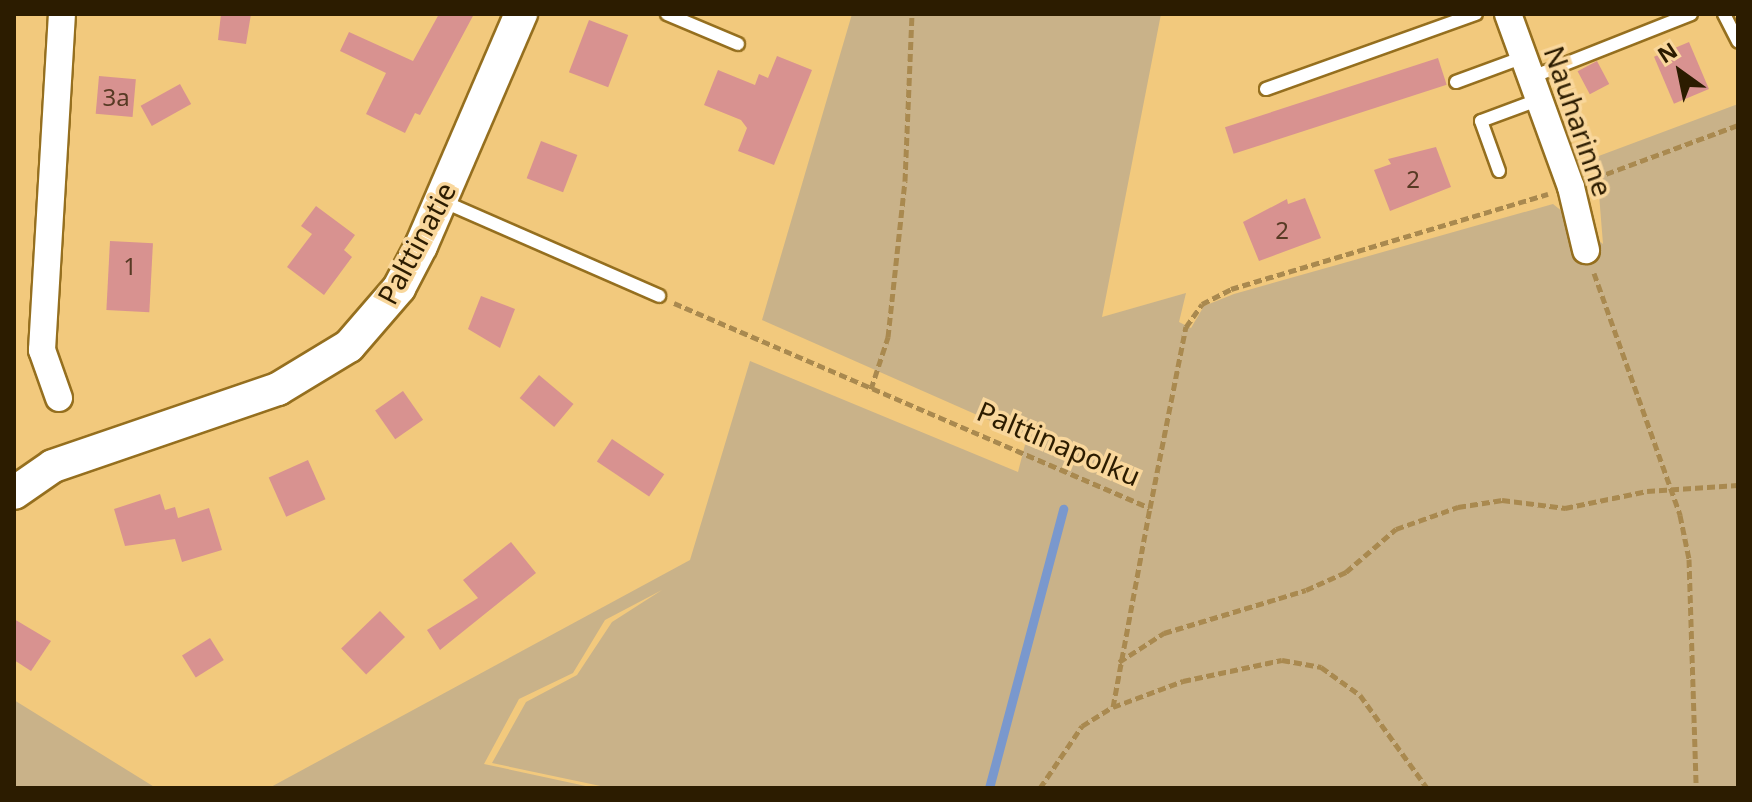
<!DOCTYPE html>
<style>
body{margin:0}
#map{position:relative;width:1752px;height:802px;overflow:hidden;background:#f2c97d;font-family:"Noto Sans",sans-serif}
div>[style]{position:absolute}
.green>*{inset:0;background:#c9b289}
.stream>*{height:9px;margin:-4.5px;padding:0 4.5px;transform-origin:4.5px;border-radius:4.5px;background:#7a98cd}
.building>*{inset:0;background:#d89290;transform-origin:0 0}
.path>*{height:5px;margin-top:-2.5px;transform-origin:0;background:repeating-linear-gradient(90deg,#a9894f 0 8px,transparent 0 12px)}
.roads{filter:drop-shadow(2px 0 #956f1f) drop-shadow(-2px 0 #956f1f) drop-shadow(0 2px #956f1f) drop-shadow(0 -2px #956f1f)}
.service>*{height:12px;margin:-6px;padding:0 6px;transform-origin:6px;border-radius:6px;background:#fff}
.minor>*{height:26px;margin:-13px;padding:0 13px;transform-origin:13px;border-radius:13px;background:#fff}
.tertiary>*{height:32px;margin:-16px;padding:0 16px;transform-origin:16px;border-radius:16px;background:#fff}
span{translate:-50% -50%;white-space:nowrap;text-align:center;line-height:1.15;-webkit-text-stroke:7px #f9d79c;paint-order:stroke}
.number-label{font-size:24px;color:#573a24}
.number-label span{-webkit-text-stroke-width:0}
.street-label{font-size:28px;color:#2c1c00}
.frame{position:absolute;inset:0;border:16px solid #2c1c00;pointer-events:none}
.north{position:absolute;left:1640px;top:32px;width:80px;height:80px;-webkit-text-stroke:6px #f9d79c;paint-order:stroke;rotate:327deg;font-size:22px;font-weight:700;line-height:32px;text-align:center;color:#2c1c00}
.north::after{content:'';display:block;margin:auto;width:28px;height:36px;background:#2c1c00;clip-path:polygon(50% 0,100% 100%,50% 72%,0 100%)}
</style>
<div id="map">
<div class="green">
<div style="clip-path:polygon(852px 14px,1161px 14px,1102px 317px,1186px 293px,1179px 322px,1191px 328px,1204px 306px,1234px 294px,1553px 204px,1603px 244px,1596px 157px,1738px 104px,1738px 788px,610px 788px,492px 763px,526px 702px,577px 675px,612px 622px,662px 590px,605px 620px,573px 673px,519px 699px,484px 764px,595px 788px,269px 788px,690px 560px,750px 361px,1018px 472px,1027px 437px,762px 320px)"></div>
<div style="clip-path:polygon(14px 700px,156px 788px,14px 788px)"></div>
</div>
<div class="stream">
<div style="left:989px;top:788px;width:289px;rotate:-75.1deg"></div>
</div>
<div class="building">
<div style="clip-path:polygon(221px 14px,251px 14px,246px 44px,218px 40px)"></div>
<div style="clip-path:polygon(439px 14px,474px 14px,420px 115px,415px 113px,405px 133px,366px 114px,386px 73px,340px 51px,349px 32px,413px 61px)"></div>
<div style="left:589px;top:20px;width:42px;height:56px;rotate:21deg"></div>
<div style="left:1689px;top:42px;width:51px;height:38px;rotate:67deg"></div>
<div style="clip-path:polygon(777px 56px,812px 70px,774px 165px,738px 151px,747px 128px,741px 120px,704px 105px,718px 70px,755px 85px,759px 74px,768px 78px)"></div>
<div style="left:1438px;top:58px;width:28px;height:224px;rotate:72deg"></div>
<div style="left:1597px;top:61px;width:26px;height:22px;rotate:62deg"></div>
<div style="left:99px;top:76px;width:37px;height:38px;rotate:5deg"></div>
<div style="left:180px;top:84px;width:23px;height:45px;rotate:61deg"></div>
<div style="left:541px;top:141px;width:39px;height:40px;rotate:21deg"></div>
<div style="clip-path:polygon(1436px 147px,1451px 187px,1390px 211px,1374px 170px,1391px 164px,1388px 159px)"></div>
<div style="clip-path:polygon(1305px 198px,1321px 238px,1259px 261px,1243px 222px,1287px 199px,1288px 204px)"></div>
<div style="clip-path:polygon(316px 206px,355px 235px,344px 250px,352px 257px,324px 295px,287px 267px,312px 234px,301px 226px)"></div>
<div style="left:110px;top:241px;width:43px;height:69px;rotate:3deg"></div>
<div style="clip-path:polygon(481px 296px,515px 309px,500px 348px,468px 329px)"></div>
<div style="left:539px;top:375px;width:45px;height:30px;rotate:40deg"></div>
<div style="left:403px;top:391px;width:35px;height:34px;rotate:55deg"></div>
<div style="left:612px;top:439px;width:63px;height:27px;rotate:34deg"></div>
<div style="left:308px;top:460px;width:43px;height:43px;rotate:66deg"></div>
<div style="clip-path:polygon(160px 494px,165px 510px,175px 507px,178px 518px,209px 508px,222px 550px,182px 562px,175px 539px,125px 546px,114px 509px)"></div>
<div style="clip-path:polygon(511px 542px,536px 573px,440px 650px,427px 630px,478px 598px,463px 580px)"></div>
<div style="left:380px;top:611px;width:36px;height:54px;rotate:46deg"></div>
<div style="clip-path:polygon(14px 619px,51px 641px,31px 671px,14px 660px)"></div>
<div style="left:210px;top:638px;width:26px;height:33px;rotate:58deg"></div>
</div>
<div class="path">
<div style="left:1595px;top:178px;width:153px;rotate:-20.3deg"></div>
<div style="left:1594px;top:273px;width:257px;rotate:70.4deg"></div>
<div style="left:1680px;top:515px;width:45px;rotate:78.4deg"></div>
<div style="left:1689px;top:559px;width:229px;rotate:88.2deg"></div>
<div style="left:674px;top:303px;width:518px;rotate:23.3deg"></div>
<div style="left:1150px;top:508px;width:185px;rotate:-78.8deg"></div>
<div style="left:1186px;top:327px;width:28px;rotate:-55deg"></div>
<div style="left:1202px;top:304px;width:33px;rotate:-27deg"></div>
<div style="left:1231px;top:289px;width:331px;rotate:-16.7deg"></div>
<div style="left:871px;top:389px;width:55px;rotate:-71.9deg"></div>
<div style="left:888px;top:337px;width:157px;rotate:-83.8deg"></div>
<div style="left:905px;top:181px;width:167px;rotate:-87.6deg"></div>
<div style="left:1119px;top:662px;width:54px;rotate:-32.8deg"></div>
<div style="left:1164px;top:633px;width:148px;rotate:-16.8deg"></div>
<div style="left:1306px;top:590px;width:44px;rotate:-24.2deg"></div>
<div style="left:1346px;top:572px;width:66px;rotate:-40.7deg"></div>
<div style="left:1396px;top:529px;width:66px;rotate:-19.5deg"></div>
<div style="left:1458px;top:507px;width:45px;rotate:-9deg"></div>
<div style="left:1502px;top:500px;width:64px;rotate:7.2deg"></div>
<div style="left:1565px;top:508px;width:84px;rotate:-11.7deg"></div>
<div style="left:1647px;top:491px;width:91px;rotate:-3.8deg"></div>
<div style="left:1113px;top:707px;width:202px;rotate:-79.5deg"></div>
<div style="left:1040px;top:788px;width:75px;rotate:-55.9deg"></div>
<div style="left:1082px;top:726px;width:36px;rotate:-32deg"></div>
<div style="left:1113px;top:707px;width:75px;rotate:-20.4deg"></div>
<div style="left:1183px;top:681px;width:101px;rotate:-12deg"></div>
<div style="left:1282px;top:660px;width:40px;rotate:10deg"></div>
<div style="left:1321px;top:667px;width:48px;rotate:35.7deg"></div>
<div style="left:1360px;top:695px;width:115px;rotate:54.2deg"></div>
</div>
<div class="roads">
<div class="service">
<div style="left:667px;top:14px;width:77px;rotate:22.9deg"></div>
<div style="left:1724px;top:14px;width:31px;rotate:63deg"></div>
<div style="left:1532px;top:77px;width:171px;rotate:-21.6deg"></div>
<div style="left:1456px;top:82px;width:72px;rotate:-20.2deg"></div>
<div style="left:1266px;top:89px;width:223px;rotate:-19.7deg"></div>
<div style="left:1499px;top:171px;width:53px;rotate:-109.8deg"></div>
<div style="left:1481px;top:121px;width:63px;rotate:-20.4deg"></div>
<div style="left:442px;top:201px;width:237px;rotate:23.6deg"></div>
</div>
<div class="minor">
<div style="left:1508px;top:14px;width:184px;rotate:70deg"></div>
<div style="left:1571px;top:187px;width:65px;rotate:76.6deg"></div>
<div style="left:59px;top:398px;width:51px;rotate:-109.5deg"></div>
<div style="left:42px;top:350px;width:337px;rotate:-86.6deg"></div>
</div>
<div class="tertiary">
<div style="left:14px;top:493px;width:47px;rotate:-34.7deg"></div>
<div style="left:53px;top:466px;width:238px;rotate:-18.9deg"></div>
<div style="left:278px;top:389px;width:83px;rotate:-31.2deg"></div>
<div style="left:349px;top:346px;width:77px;rotate:-49.2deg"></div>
<div style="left:399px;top:288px;width:47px;rotate:-62.4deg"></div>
<div style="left:421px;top:246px;width:253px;rotate:-66.7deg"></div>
</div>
</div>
<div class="number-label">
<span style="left:116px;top:97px">3a</span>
<span style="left:1413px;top:179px">2</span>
<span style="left:1282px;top:230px">2</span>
<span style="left:130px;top:266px">1</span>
</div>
<div class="street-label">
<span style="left:1579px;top:121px;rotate:71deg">Nauharinne</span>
<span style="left:416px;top:243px;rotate:-62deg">Palttinatie</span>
<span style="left:1059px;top:443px;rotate:23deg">Palttinapolku</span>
</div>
<div class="frame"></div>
<div class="north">N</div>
</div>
